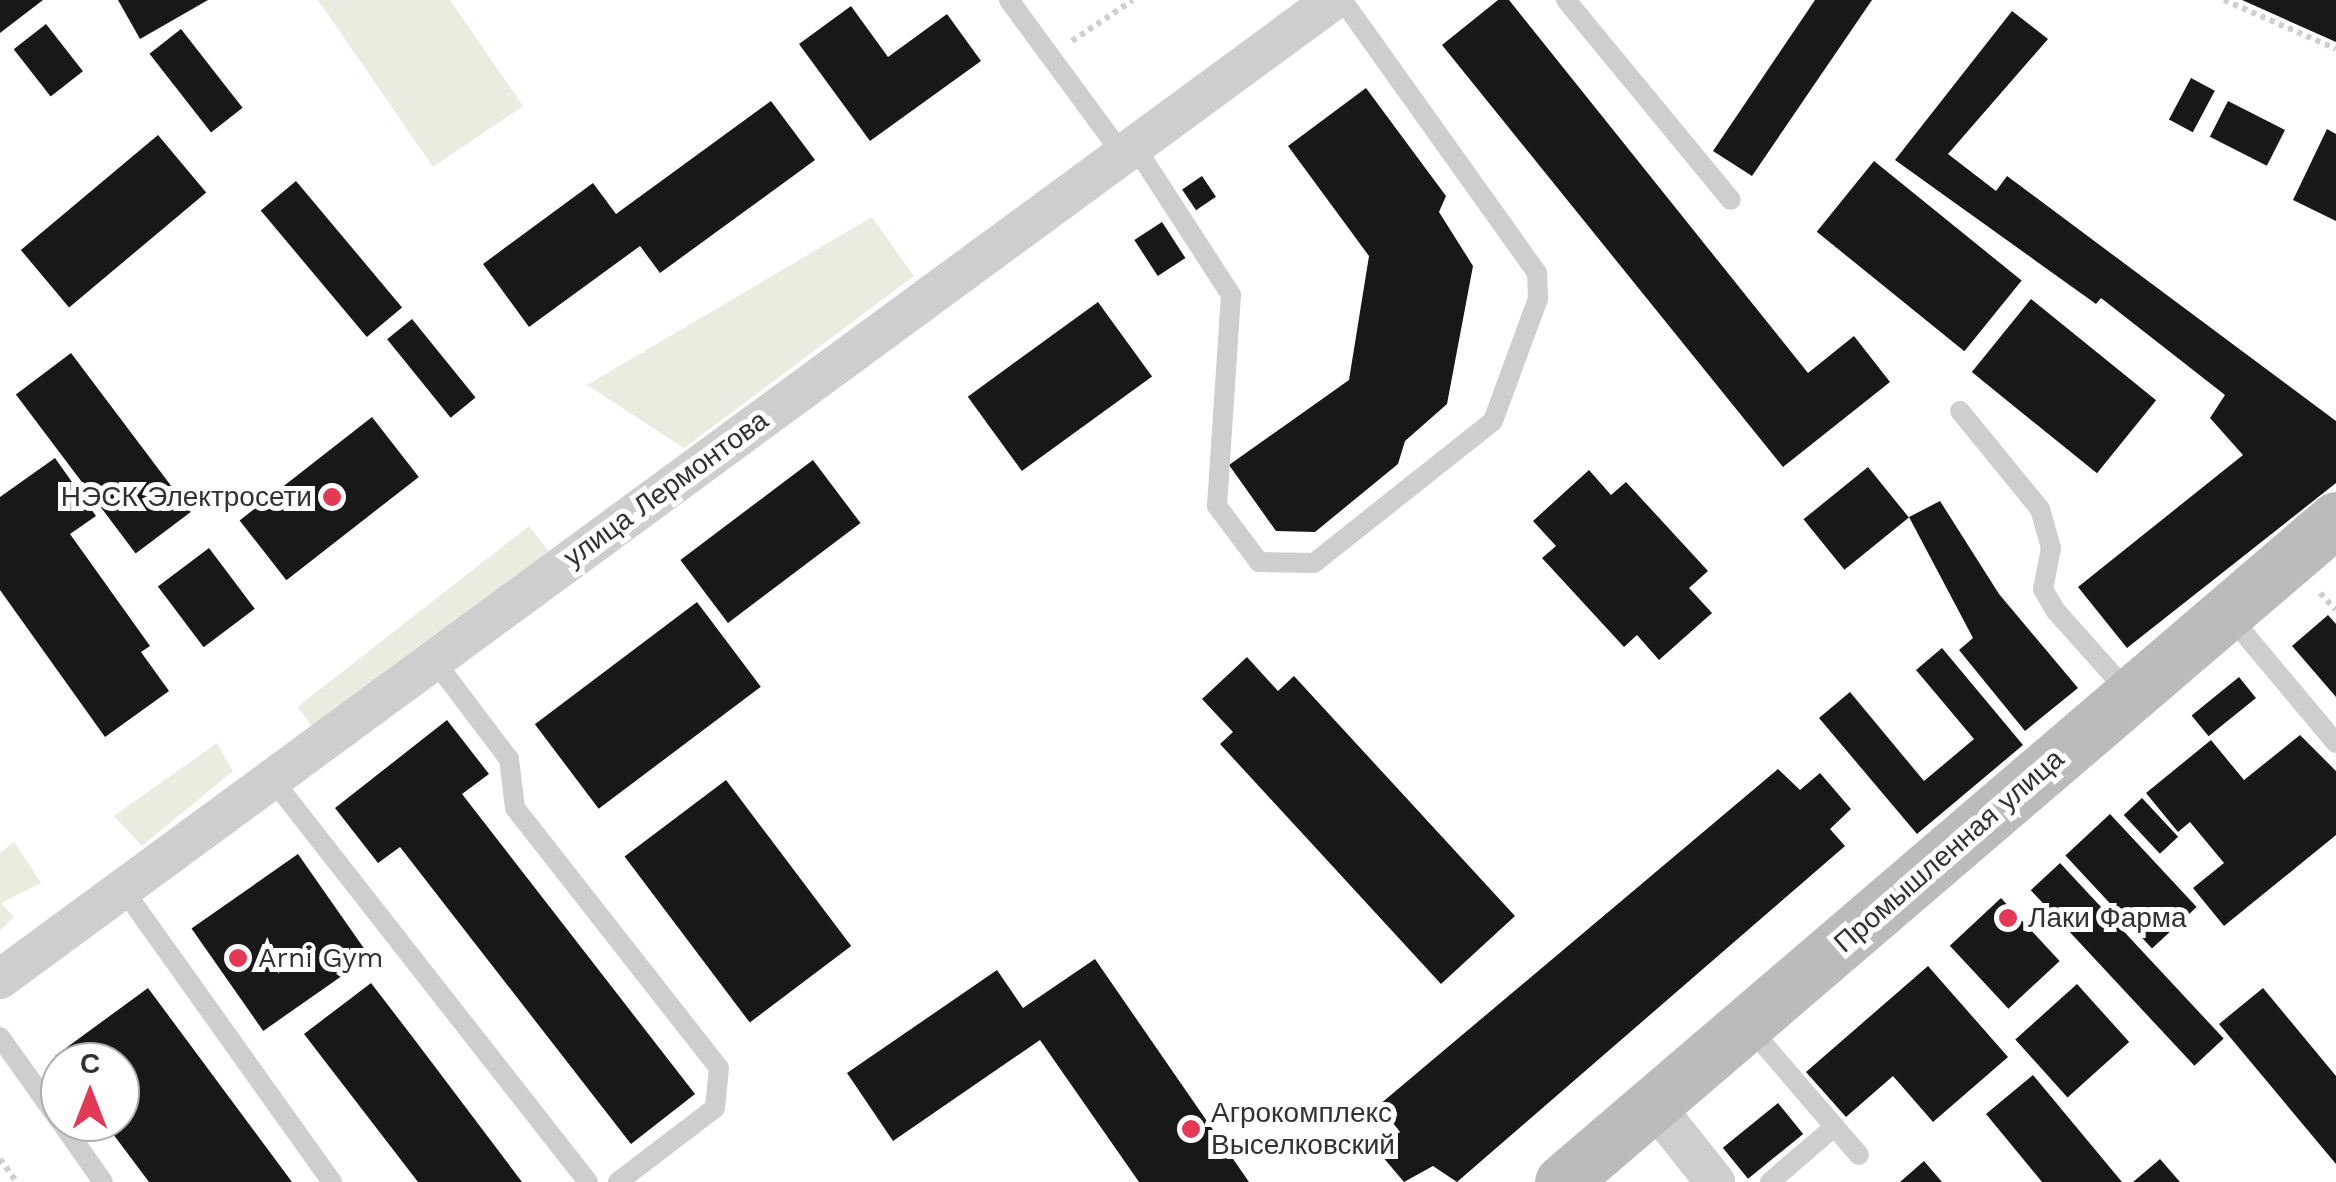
<!DOCTYPE html>
<meta charset="utf-8">
<style>
body{margin:0}
#map{position:relative;width:2336px;height:1182px;overflow:hidden;background:#fff;font-family:"Work Sans",sans-serif}
div>[style]{position:absolute}
.green>*{inset:0;background:#e8eddf;transform-origin:0 0}
.building>*{inset:0;background:#181818;transform-origin:0 0}
.path>*{height:6px;margin-top:-3px;transform-origin:0;background:repeating-linear-gradient(90deg,#cecece 0 5px,transparent 0 10px)}
.lane>*{height:20px;margin:-10px;padding:0 10px;transform-origin:10px;border-radius:10px;background:#cecece}
.street>*{height:40px;margin:-20px;padding:0 20px;transform-origin:20px;border-radius:20px;background:#cecece}
.secondary>*{height:55px;margin:-27.5px;padding:0 27.5px;transform-origin:27.5px;border-radius:27.5px;background:#bbb}
.dots>*{width:28px;height:28px;translate:-50% -50%;box-sizing:border-box;border:5px solid #fff;border-radius:50%}
span{translate:-50% -50%;white-space:nowrap;text-align:center;line-height:1.15;-webkit-text-stroke:10px #fff;paint-order:stroke}
.street-label{font-size:28px;color:#313131}
.poi-label{font-size:28px;color:#313131}
.right{translate:-100% -50%;text-align:right}
.left{translate:0 -50%;text-align:left}
.north{position:absolute;left:40px;top:1042px;width:100px;height:100px;box-sizing:border-box;background:#fff;border:2px solid #adadad;border-radius:50%;rotate:0deg;font-size:28px;font-weight:700;line-height:40px;text-align:center;color:#313131}
.north::after{content:'';display:block;margin:auto;width:35px;height:45px;background:#e13956;clip-path:polygon(50% 0,100% 100%,50% 72%,0 100%)}
</style>
<div id="map">
<div class="green">
<div style="clip-path:polygon(318px 0,450px 0,523px 106px,433px 167px)"></div>
<div style="clip-path:polygon(872px 217px,914px 276px,684px 448px,587px 385px)"></div>
<div style="left:529px;top:526px;width:39px;height:294px;rotate:52deg"></div>
<div style="clip-path:polygon(217px 743px,233px 771px,142px 846px,114px 816px)"></div>
<div style="clip-path:polygon(14px 842px,41px 883px,1px 903px,14px 917px,0 930px,0 853px)"></div>
</div>
<div class="building">
<div style="clip-path:polygon(0 0,43px 0,0 33px)"></div>
<div style="clip-path:polygon(118px 0,208px 0,140px 39px)"></div>
<div style="clip-path:polygon(1498px 0,1509px 0,1808px 373px,1854px 336px,1890px 382px,1783px 467px,1442px 45px)"></div>
<div style="clip-path:polygon(1815px 0,1872px 0,1752px 176px,1713px 151px)"></div>
<div style="clip-path:polygon(2242px 0,2336px 0,2336px 42px)"></div>
<div style="clip-path:polygon(851px 6px,888px 57px,947px 14px,981px 61px,870px 141px,799px 44px)"></div>
<div style="clip-path:polygon(2012px 11px,2048px 39px,1948px 154px,1996px 191px,2007px 176px,2336px 421px,2336px 483px,2127px 648px,2078px 587px,2243px 455px,2210px 418px,2225px 395px,2101px 298px,2096px 304px,1895px 160px)"></div>
<div style="left:46px;top:24px;width:60px;height:41px;rotate:52deg"></div>
<div style="left:181px;top:29px;width:100px;height:40px;rotate:52deg"></div>
<div style="left:2191px;top:78px;width:27px;height:47px;rotate:28deg"></div>
<div style="clip-path:polygon(1366px 88px,1446px 196px,1439px 212px,1473px 266px,1447px 404px,1405px 441px,1398px 464px,1315px 532px,1276px 531px,1229px 465px,1349px 380px,1369px 256px,1288px 146px)"></div>
<div style="clip-path:polygon(771px 101px,815px 160px,660px 273px,640px 246px,529px 327px,483px 264px,593px 183px,616px 214px)"></div>
<div style="left:2228px;top:101px;width:64px;height:40px;rotate:27deg"></div>
<div style="clip-path:polygon(2327px 129px,2336px 134px,2336px 221px,2293px 200px)"></div>
<div style="left:158px;top:135px;width:75px;height:179px;rotate:50deg"></div>
<div style="left:1874px;top:161px;width:190px;height:91px;rotate:39deg"></div>
<div style="left:1202px;top:176px;width:25px;height:24px;rotate:56deg"></div>
<div style="left:296px;top:181px;width:165px;height:46px;rotate:50deg"></div>
<div style="left:1162px;top:222px;width:43px;height:33px;rotate:57deg"></div>
<div style="left:2031px;top:299px;width:161px;height:94px;rotate:39deg"></div>
<div style="left:1098px;top:302px;width:92px;height:161px;rotate:54deg"></div>
<div style="left:412px;top:319px;width:101px;height:32px;rotate:51deg"></div>
<div style="left:71px;top:353px;width:199px;height:69px;rotate:53deg"></div>
<div style="left:372px;top:417px;width:76px;height:168px;rotate:52deg"></div>
<div style="clip-path:polygon(55px 458px,96px 516px,70px 534px,150px 646px,141px 652px,169px 691px,105px 737px,0 590px,0 497px)"></div>
<div style="left:813px;top:460px;width:79px;height:166px;rotate:53deg"></div>
<div style="left:1868px;top:467px;width:65px;height:83px;rotate:51deg"></div>
<div style="clip-path:polygon(1589px 470px,1611px 495px,1626px 482px,1708px 571px,1689px 588px,1712px 613px,1659px 660px,1637px 635px,1624px 647px,1542px 558px,1556px 546px,1533px 521px)"></div>
<div style="clip-path:polygon(1940px 501px,1999px 594px,2078px 688px,2025px 731px,1959px 650px,1973px 638px,1909px 517px)"></div>
<div style="left:209px;top:548px;width:76px;height:64px;rotate:53deg"></div>
<div style="left:697px;top:602px;width:106px;height:203px;rotate:53deg"></div>
<div style="clip-path:polygon(2328px 615px,2336px 624px,2336px 697px,2292px 646px)"></div>
<div style="clip-path:polygon(1942px 648px,2023px 745px,1917px 834px,1819px 718px,1850px 692px,1924px 781px,1974px 739px,1916px 670px)"></div>
<div style="clip-path:polygon(1247px 657px,1278px 691px,1294px 676px,1515px 916px,1441px 984px,1220px 744px,1233px 732px,1202px 699px)"></div>
<div style="left:2239px;top:677px;width:27px;height:61px;rotate:51deg"></div>
<div style="clip-path:polygon(447px 720px,489px 774px,462px 794px,695px 1094px,631px 1144px,400px 847px,378px 863px,335px 808px)"></div>
<div style="clip-path:polygon(2300px 735px,2336px 771px,2336px 835px,2224px 926px,2193px 888px,2224px 863px,2190px 822px,2178px 832px,2146px 793px,2211px 740px,2244px 780px)"></div>
<div style="clip-path:polygon(1778px 769px,1800px 790px,1820px 773px,1851px 809px,1830px 829px,1845px 846px,1457px 1182px,1433px 1166px,1404px 1182px,1376px 1149px,1400px 1132px,1379px 1105px)"></div>
<div style="left:726px;top:780px;width:208px;height:127px;rotate:53deg"></div>
<div style="left:2142px;top:798px;width:53px;height:25px;rotate:47deg"></div>
<div style="left:2110px;top:814px;width:127px;height:61px;rotate:47deg"></div>
<div style="left:298px;top:854px;width:125px;height:130px;rotate:55deg"></div>
<div style="left:2060px;top:863px;width:240px;height:40px;rotate:47deg"></div>
<div style="left:2001px;top:898px;width:86px;height:70px;rotate:47deg"></div>
<div style="clip-path:polygon(1095px 959px,1249px 1182px,1139px 1182px,1040px 1040px,893px 1141px,847px 1073px,997px 970px,1023px 1008px)"></div>
<div style="clip-path:polygon(1928px 966px,2008px 1057px,1933px 1122px,1893px 1076px,1846px 1117px,1806px 1072px)"></div>
<div style="clip-path:polygon(371px 983px,411px 1035px,522px 1182px,418px 1182px,304px 1034px)"></div>
<div style="left:2077px;top:984px;width:78px;height:83px;rotate:48deg"></div>
<div style="clip-path:polygon(148px 988px,292px 1182px,149px 1182px,104px 1122px,120px 1122px,120px 1062px,55px 1056px)"></div>
<div style="clip-path:polygon(2263px 988px,2336px 1076px,2336px 1164px,2219px 1024px)"></div>
<div style="clip-path:polygon(2033px 1075px,2122px 1182px,2042px 1182px,1986px 1114px)"></div>
<div style="left:1778px;top:1103px;width:40px;height:71px;rotate:51deg"></div>
<div style="clip-path:polygon(2160px 1159px,2180px 1182px,2133px 1182px)"></div>
<div style="clip-path:polygon(1924px 1161px,1942px 1182px,1900px 1182px)"></div>
</div>
<div class="path">
<div style="left:2224px;top:0;width:122px;rotate:23.6deg"></div>
<div style="left:1072px;top:41px;width:73px;rotate:-33.9deg"></div>
<div style="left:2320px;top:593px;width:23px;rotate:47deg"></div>
<div style="left:0;top:1159px;width:29px;rotate:54deg"></div>
</div>
<div class="lane">
<div style="left:1009px;top:0;width:191px;rotate:53.7deg"></div>
<div style="left:1566px;top:0;width:259px;rotate:50.5deg"></div>
<div style="left:1134px;top:145px;width:179px;rotate:57.1deg"></div>
<div style="left:1231px;top:295px;width:211px;rotate:93.8deg"></div>
<div style="left:1217px;top:506px;width:70px;rotate:53.1deg"></div>
<div style="left:1259px;top:562px;width:55px;rotate:1deg"></div>
<div style="left:1314px;top:563px;width:228px;rotate:-38.4deg"></div>
<div style="left:1493px;top:421px;width:130px;rotate:-69.8deg"></div>
<div style="left:1538px;top:299px;width:26px;rotate:-92deg"></div>
<div style="left:1537px;top:273px;width:335px;rotate:-125.5deg"></div>
<div style="left:1960px;top:411px;width:127px;rotate:50.8deg"></div>
<div style="left:2040px;top:509px;width:41px;rotate:74.2deg"></div>
<div style="left:2051px;top:548px;width:42px;rotate:101deg"></div>
<div style="left:2043px;top:589px;width:24px;rotate:60deg"></div>
<div style="left:2055px;top:610px;width:110px;rotate:48.3deg"></div>
<div style="left:2228px;top:614px;width:168px;rotate:50.1deg"></div>
<div style="left:434px;top:660px;width:124px;rotate:52.9deg"></div>
<div style="left:509px;top:759px;width:49px;rotate:83deg"></div>
<div style="left:515px;top:808px;width:330px;rotate:51.9deg"></div>
<div style="left:719px;top:1068px;width:40px;rotate:95.7deg"></div>
<div style="left:715px;top:1108px;width:122px;rotate:142.7deg"></div>
<div style="left:272px;top:779px;width:512px;rotate:51.9deg"></div>
<div style="left:123px;top:889px;width:360px;rotate:54.5deg"></div>
<div style="left:1748px;top:1026px;width:170px;rotate:49.3deg"></div>
<div style="left:0;top:1037px;width:103px;rotate:54.5deg"></div>
<div style="left:61px;top:1122px;width:73px;rotate:55deg"></div>
<div style="left:1770px;top:1182px;width:84px;rotate:-40.7deg"></div>
</div>
<div class="street">
<div style="left:0;top:979px;width:1654px;rotate:-36.29deg"></div>
<div style="left:1653px;top:1104px;width:100px;rotate:51.5deg"></div>
</div>
<div class="secondary">
<div style="left:1562px;top:1182px;width:1019px;rotate:-40.58deg"></div>
</div>
<div class="dots">
<div style="left:332px;top:497px;background:#e13956"></div>
<div style="left:2008px;top:918px;background:#e13956"></div>
<div style="left:238px;top:958px;background:#e13956"></div>
<div style="left:1191px;top:1129px;background:#e13956"></div>
</div>
<div class="street-label">
<span style="left:666px;top:489px;rotate:-36deg">улица Лермонтова</span>
<span style="left:1949px;top:851px;rotate:-41deg">Промышленная улица</span>
</div>
<div class="poi-label">
<span class="right" style="left:312px;top:497px">НЭСК Электросети</span>
<span class="left" style="left:2028px;top:918px">Лаки Фарма</span>
<span class="left" style="left:258px;top:958px">Arni Gym</span>
<span class="left" style="left:1211px;top:1129px">Агрокомплекс<br>Выселковский</span>
</div>
<div class="north">С</div>
</div>
